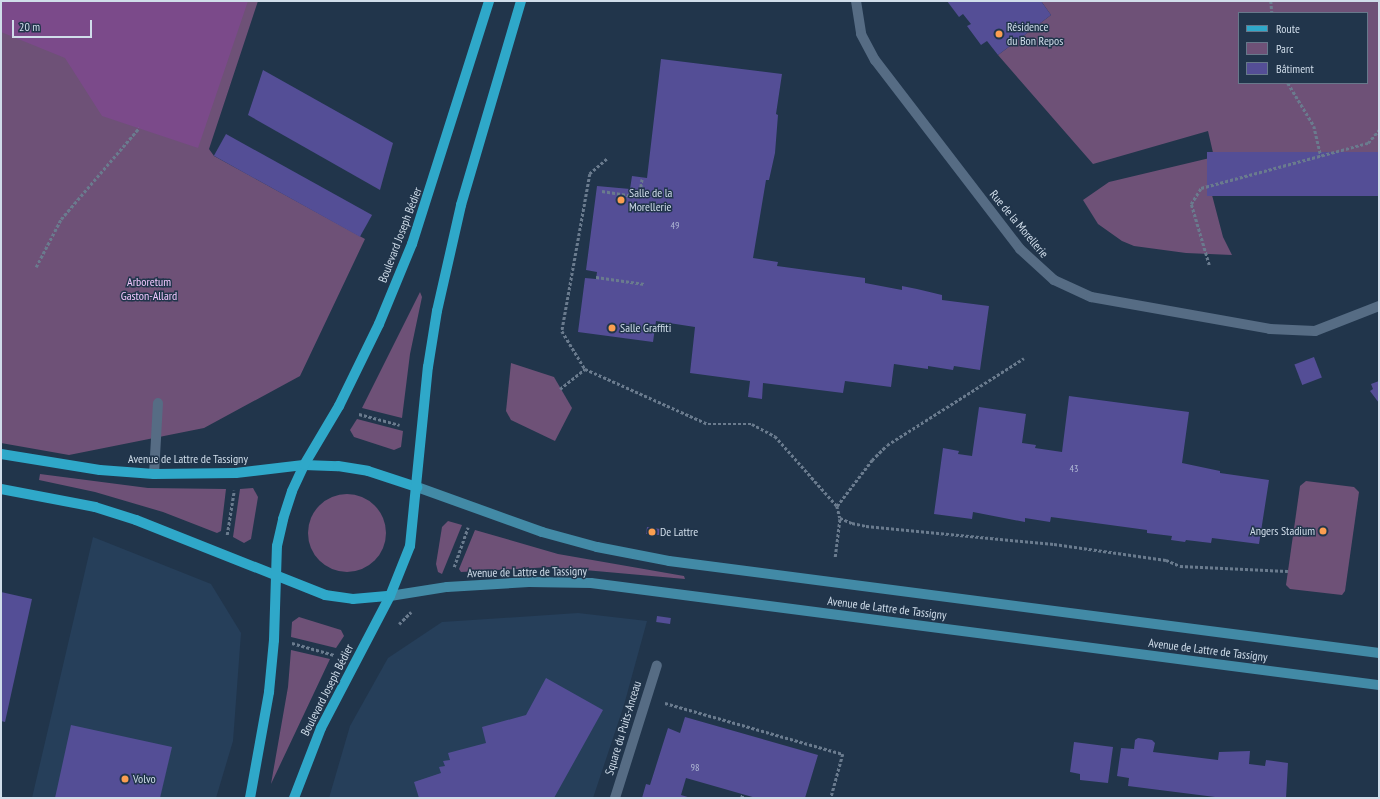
<!DOCTYPE html>
<meta charset="utf-8">
<style>
body{margin:0}
#map{position:relative;width:1380px;height:799px;overflow:hidden;background:#21354b;font-family:"PT Sans Narrow",sans-serif}
div>[style]{position:absolute}
.built>*{inset:0;background:#263f5a}
.green>*{inset:0;background:#6e5177}
.round{border-radius:50%}
.forest>*{inset:0;background:#7b4a8a}
.building>*{inset:0;background:#544e96;transform-origin:0 0}
.path>*{height:2.5px;margin-top:-1.25px;transform-origin:0;background:repeating-linear-gradient(90deg,#6a7b8e 0 3px,transparent 0 5px)}
.lane>*{height:10px;margin:-5px;padding:0 5px;transform-origin:5px;border-radius:5px;background:#566c84}
.street>*{height:10px;margin:-5px;padding:0 5px;transform-origin:5px;border-radius:5px;background:#566c84}
.secondary>*{height:10px;margin:-5px;padding:0 5px;transform-origin:5px;border-radius:5px;background:#428aa6}
.primary>*{height:10px;margin:-5px;padding:0 5px;transform-origin:5px;border-radius:5px;background:#2fa8c9}
.dots>*{width:11px;height:11px;translate:-50% -50%;box-sizing:border-box;border:2px solid #21354b;border-radius:50%}
span{translate:-50% -50%;white-space:nowrap;text-align:center;line-height:1.15;-webkit-text-stroke:3px #21354b;paint-order:stroke}
.number-label{font-size:10px;color:#b1b9d5}
.number-label span{-webkit-text-stroke-width:0}
.poi-label{font-size:12px;color:#d0ddea}
.left{translate:0 -50%;text-align:left}
.right{translate:-100% -50%;text-align:right}
.street-label{font-size:12px;color:#d0ddea}
.park-label{font-size:12px;color:#f2c8ff}
.frame{position:absolute;inset:0;border:2px solid #d0ddea;pointer-events:none}
.legend{position:absolute;left:1238px;top:12px;width:130px;height:72px;box-sizing:border-box;background:#21354b;border:1px solid #67788b;margin:0;padding:5px 7px;list-style:none;font-size:12px;color:#d0ddea}
.legend li{display:flex;align-items:center;gap:8px;height:20px}
.legend b{width:20px;border:1px solid #67788b}
.scale{position:absolute;left:12px;top:20px;width:80px;height:18px;box-sizing:border-box;border:2px solid #d0ddea;border-top:0;padding-left:5px;font-size:12px;line-height:14px;white-space:nowrap;color:#d0ddea;-webkit-text-stroke:3px #21354b;paint-order:stroke}
</style>
<div id="map">
<div class="built">
<div style="clip-path:polygon(93px 537px,211px 584px,241px 633px,233px 741px,216px 798px,32px 798px)"></div>
<div style="clip-path:polygon(578px 613px,647px 621px,624px 705px,593px 798px,329px 798px,350px 726px,388px 658px,442px 622px)"></div>
</div>
<div class="green">
<div style="clip-path:polygon(1px 1px,258px 1px,209px 149px,214px 156px,365px 239px,300px 376px,204px 428px,69px 455px,1px 443px)"></div>
<div style="clip-path:polygon(evenodd,1041px 1px,1379px 1px,1379px 152px,1212px 195px,1223px 237px,1232px 255px,1186px 253px,1134px 246px,1122px 241px,1098px 224px,1083px 200px,1109px 182px,1214px 157px,1208px 131px,1093px 164px,998px 55px,1051px 15px,1041px 1px,1239px 13px,1367px 13px,1367px 83px,1239px 83px,1239px 13px)"></div>
<div style="clip-path:polygon(420px 292px,422px 297px,410px 354px,402px 418px,362px 408px)"></div>
<div style="clip-path:polygon(511px 363px,554px 377px,572px 408px,555px 441px,511px 420px,506px 411px)"></div>
<div style="clip-path:polygon(357px 419px,403px 431px,401px 447px,394px 450px,354px 437px,350px 430px)"></div>
<div style="clip-path:polygon(40px 474px,148px 488px,226px 489px,221px 531px,217px 533px,163px 512px,95px 492px,39px 480px)"></div>
<div style="clip-path:polygon(1306px 481px,1354px 487px,1359px 492px,1345px 591px,1342px 595px,1290px 589px,1286px 585px,1300px 486px)"></div>
<div style="clip-path:polygon(253px 488px,258px 497px,251px 539px,244px 543px,233px 537px,240px 489px)"></div>
<div class="round" style="left:308px;top:494px;width:78px;height:78px"></div>
<div style="clip-path:polygon(448px 521px,462px 525px,442px 574px,438px 572px,436px 564px,442px 527px)"></div>
<div style="clip-path:polygon(475px 530px,558px 554px,684px 576px,685px 579px,551px 567px,461px 572px,459px 569px)"></div>
<div style="clip-path:polygon(299px 617px,341px 630px,344px 636px,336px 648px,291px 637px,292px 622px)"></div>
<div style="clip-path:polygon(291px 650px,330px 659px,271px 784px,288px 687px)"></div>
</div>
<div class="forest">
<div style="clip-path:polygon(1px 1px,248px 1px,198px 148px,102px 116px,65px 58px,1px 32px)"></div>
</div>
<div class="building">
<div style="clip-path:polygon(947px 1px,1041px 1px,1051px 15px,998px 55px,987px 41px,981px 45px,967px 26px,971px 24px,963px 14px,959px 17px)"></div>
<div style="clip-path:polygon(661px 59px,782px 74px,776px 114px,778px 115px,775px 153px,769px 180px,766px 180px,753px 258px,778px 262px,777px 266px,865px 278px,865px 283px,902px 290px,902px 286px,917px 289px,942px 295px,942px 300px,989px 306px,980px 370px,954px 366px,953px 370px,928px 366px,928px 369px,894px 364px,891px 387px,845px 381px,843px 393px,763px 383px,762px 399px,748px 397px,750px 381px,690px 373px,695px 327px,656px 321px,653px 342px,578px 332px,585px 278px,596px 279px,597px 272px,586px 270px,597px 186px,630px 189px,632px 176px,647px 178px)"></div>
<div style="clip-path:polygon(263px 70px,393px 143px,380px 190px,248px 115px)"></div>
<div style="left:226px;top:134px;width:167px;height:25px;rotate:29deg"></div>
<div style="left:1379px;top:152px;width:44px;height:172px;rotate:90deg"></div>
<div style="left:1314px;top:357px;width:22px;height:21px;rotate:69deg"></div>
<div style="clip-path:polygon(1379px 381px,1379px 403px,1370px 391px,1373px 389px,1371px 384px)"></div>
<div style="clip-path:polygon(1069px 396px,1189px 412px,1182px 463px,1220px 471px,1220px 473px,1269px 480px,1259px 544px,1212px 538px,1211px 543px,1186px 540px,1185px 542px,1171px 540px,1172px 536px,1147px 533px,1147px 530px,1051px 517px,1050px 522px,1025px 518px,1025px 522px,973px 512px,972px 519px,934px 514px,943px 448px,959px 451px,958px 454px,972px 456px,979px 407px,1026px 414px,1022px 443px,1036px 445px,1035px 448px,1062px 452px)"></div>
<div style="clip-path:polygon(647px 527px,660px 529px,659px 535px,646px 534px)"></div>
<div style="clip-path:polygon(1px 592px,32px 599px,5px 722px,1px 721px)"></div>
<div style="left:657px;top:616px;width:14px;height:6px;rotate:8deg"></div>
<div style="clip-path:polygon(546px 678px,603px 710px,554px 798px,419px 798px,414px 782px,441px 773px,439px 767px,445px 766px,443px 761px,450px 760px,448px 753px,486px 743px,482px 727px,526px 715px)"></div>
<div style="clip-path:polygon(685px 717px,818px 755px,805px 798px,756px 798px,686px 778px,681px 795px,691px 798px,642px 798px,646px 784px,650px 785px,668px 728px,680px 733px)"></div>
<div style="clip-path:polygon(71px 725px,172px 747px,160px 798px,55px 798px)"></div>
<div style="clip-path:polygon(1138px 738px,1152px 740px,1155px 743px,1153px 752px,1218px 760px,1219px 752px,1250px 751px,1249px 764px,1265px 766px,1266px 760px,1288px 763px,1286px 798px,1223px 798px,1128px 786px,1129px 778px,1117px 776px,1121px 748px,1134px 749px,1135px 740px)"></div>
<div style="clip-path:polygon(1074px 742px,1113px 747px,1108px 783px,1080px 780px,1080px 774px,1070px 772px)"></div>
</div>
<div class="path">
<div style="left:1271px;top:1px;width:12px;rotate:85deg"></div>
<div style="left:1288px;top:83px;width:50px;rotate:58.8deg"></div>
<div style="left:1314px;top:126px;width:31px;rotate:77deg"></div>
<div style="left:607px;top:159px;width:23px;rotate:139deg"></div>
<div style="left:590px;top:174px;width:159px;rotate:100.1deg"></div>
<div style="left:562px;top:331px;width:44px;rotate:58.8deg"></div>
<div style="left:585px;top:369px;width:135px;rotate:24.1deg"></div>
<div style="left:708px;top:424px;width:44px"></div>
<div style="left:752px;top:424px;width:26px;rotate:28deg"></div>
<div style="left:775px;top:436px;width:94px;rotate:48.5deg"></div>
<div style="left:837px;top:506px;width:12px;rotate:76deg"></div>
<div style="left:840px;top:518px;width:13px;rotate:23deg"></div>
<div style="left:852px;top:523px;width:14px;rotate:12deg"></div>
<div style="left:866px;top:526px;width:189px;rotate:5.5deg"></div>
<div style="left:1054px;top:544px;width:113px;rotate:8.1deg"></div>
<div style="left:1166px;top:560px;width:15px;rotate:23deg"></div>
<div style="left:1180px;top:566px;width:108px;rotate:2.7deg"></div>
<div style="left:602px;top:191px;width:37px;rotate:9deg"></div>
<div style="left:639px;top:197px;width:18px;rotate:-81deg"></div>
<div style="left:1209px;top:265px;width:64px;rotate:-106.4deg"></div>
<div style="left:1191px;top:204px;width:19px;rotate:-58deg"></div>
<div style="left:1201px;top:188px;width:173px;rotate:-15.1deg"></div>
<div style="left:1368px;top:143px;width:17px;rotate:-50deg"></div>
<div style="left:36px;top:267px;width:54px;rotate:-62.5deg"></div>
<div style="left:61px;top:219px;width:120px;rotate:-49.4deg"></div>
<div style="left:596px;top:277px;width:49px;rotate:8.1deg"></div>
<div style="left:560px;top:389px;width:32px;rotate:-39deg"></div>
<div style="left:359px;top:414px;width:42px;rotate:15deg"></div>
<div style="left:837px;top:506px;width:58px;rotate:-52.7deg"></div>
<div style="left:872px;top:460px;width:21px;rotate:-45deg"></div>
<div style="left:887px;top:445px;width:162px;rotate:-32.4deg"></div>
<div style="left:227px;top:535px;width:45px;rotate:-81deg"></div>
<div style="left:835px;top:557px;width:39px;rotate:-83deg"></div>
<div style="left:454px;top:567px;width:42px;rotate:-70.7deg"></div>
<div style="left:399px;top:624px;width:17px;rotate:-45deg"></div>
<div style="left:292px;top:643px;width:44px;rotate:15.9deg"></div>
<div style="left:665px;top:703px;width:185px;rotate:16deg"></div>
<div style="left:843px;top:754px;width:46px;rotate:105.3deg"></div>
<div style="left:741px;top:798px;width:4px;rotate:-63deg"></div>
</div>
<div class="lane">
<div style="left:154px;top:474px;width:71px;rotate:-86.8deg"></div>
</div>
<div class="street">
<div style="left:856px;top:1px;width:33px;rotate:81deg"></div>
<div style="left:861px;top:34px;width:30px;rotate:62deg"></div>
<div style="left:875px;top:60px;width:238px;rotate:52.5deg"></div>
<div style="left:1020px;top:249px;width:46px;rotate:42.4deg"></div>
<div style="left:1054px;top:280px;width:41px;rotate:24.7deg"></div>
<div style="left:1091px;top:297px;width:182px;rotate:10.1deg"></div>
<div style="left:1270px;top:329px;width:45px;rotate:2.5deg"></div>
<div style="left:1315px;top:331px;width:69px;rotate:-21.3deg"></div>
<div style="left:615px;top:798px;width:139px;rotate:-72.5deg"></div>
</div>
<div class="secondary">
<div style="left:417px;top:487px;width:133px;rotate:19.8deg"></div>
<div style="left:542px;top:532px;width:57px;rotate:15.3deg"></div>
<div style="left:597px;top:547px;width:73px;rotate:11deg"></div>
<div style="left:669px;top:561px;width:716px;rotate:7.38deg"></div>
<div style="left:390px;top:596px;width:58px;rotate:-9deg"></div>
<div style="left:447px;top:587px;width:82px;rotate:-3.5deg"></div>
<div style="left:529px;top:582px;width:62px;rotate:0.9deg"></div>
<div style="left:591px;top:583px;width:795px;rotate:7.38deg"></div>
</div>
<div class="primary">
<div style="left:1px;top:454px;width:100px;rotate:9.2deg"></div>
<div style="left:100px;top:470px;width:54px;rotate:4.2deg"></div>
<div style="left:154px;top:474px;width:82px;rotate:-0.7deg"></div>
<div style="left:236px;top:473px;width:68px;rotate:-6.7deg"></div>
<div style="left:304px;top:465px;width:34px;rotate:2deg"></div>
<div style="left:338px;top:466px;width:30px;rotate:9deg"></div>
<div style="left:368px;top:471px;width:52px;rotate:18.1deg"></div>
<div style="left:1px;top:489px;width:96px;rotate:10.8deg"></div>
<div style="left:95px;top:507px;width:43px;rotate:17.6deg"></div>
<div style="left:136px;top:520px;width:203px;rotate:21.6deg"></div>
<div style="left:325px;top:595px;width:28px;rotate:8deg"></div>
<div style="left:353px;top:599px;width:37px;rotate:-5deg"></div>
<div style="left:250px;top:798px;width:108px;rotate:-79.8deg"></div>
<div style="left:269px;top:692px;width:52px;rotate:-84.5deg"></div>
<div style="left:274px;top:640px;width:94px;rotate:-88.2deg"></div>
<div style="left:277px;top:546px;width:28px;rotate:-77deg"></div>
<div style="left:283px;top:519px;width:29px;rotate:-72deg"></div>
<div style="left:292px;top:491px;width:29px;rotate:-65deg"></div>
<div style="left:304px;top:465px;width:69px;rotate:-59.3deg"></div>
<div style="left:339px;top:406px;width:91px;rotate:-64deg"></div>
<div style="left:379px;top:324px;width:87px;rotate:-67.6deg"></div>
<div style="left:412px;top:244px;width:255px;rotate:-72.4deg"></div>
<div style="left:294px;top:798px;width:75px;rotate:-68.9deg"></div>
<div style="left:321px;top:728px;width:149px;rotate:-62.4deg"></div>
<div style="left:390px;top:596px;width:54px;rotate:-68.2deg"></div>
<div style="left:410px;top:546px;width:180px;rotate:-84.3deg"></div>
<div style="left:428px;top:367px;width:57px;rotate:-80.9deg"></div>
<div style="left:437px;top:311px;width:109px;rotate:-77.2deg"></div>
<div style="left:461px;top:205px;width:213px;rotate:-73.6deg"></div>
</div>
<div class="dots">
<div style="left:999px;top:34px;background:#fb9e50"></div>
<div style="left:621px;top:200px;background:#fb9e50"></div>
<div style="left:612px;top:328px;background:#fb9e50"></div>
<div style="left:1323px;top:531px;background:#fb9e50"></div>
<div style="left:652px;top:532px;background:#fb9e50"></div>
<div style="left:125px;top:779px;background:#fb9e50"></div>
</div>
<div class="number-label">
<span style="left:675px;top:226px">49</span>
<span style="left:1074px;top:469px">43</span>
<span style="left:695px;top:768px">98</span>
</div>
<div class="poi-label">
<span class="left" style="left:1007px;top:34px">Résidence<br>du Bon Repos</span>
<span class="left" style="left:629px;top:200px">Salle de la<br>Morellerie</span>
<span class="left" style="left:620px;top:328px">Salle Graffiti</span>
<span class="right" style="left:1315px;top:531px">Angers Stadium</span>
<span class="left" style="left:660px;top:532px">De Lattre</span>
<span class="left" style="left:133px;top:779px">Volvo</span>
</div>
<div class="street-label">
<span style="left:1019px;top:224px;rotate:50deg">Rue de la Morellerie</span>
<span style="left:400px;top:235px;rotate:-69deg">Boulevard Joseph Bédier</span>
<span style="left:188px;top:459px">Avenue de Lattre de Tassigny</span>
<span style="left:527px;top:572px;rotate:-1deg">Avenue de Lattre de Tassigny</span>
<span style="left:887px;top:608px;rotate:7deg">Avenue de Lattre de Tassigny</span>
<span style="left:1208px;top:650px;rotate:7deg">Avenue de Lattre de Tassigny</span>
<span style="left:327px;top:690px;rotate:-63deg">Boulevard Joseph Bédier</span>
<span style="left:623px;top:728px;rotate:-73deg">Square du Puits-Anceau</span>
</div>
<div class="park-label">
<span style="left:149px;top:289px">Arboretum<br>Gaston-Allard</span>
</div>
<div class="frame"></div>
<ul class="legend">
<li><b style="height:5px;background:#2fa8c9"></b>Route</li>
<li><b style="height:11px;background:#6e5177"></b>Parc</li>
<li><b style="height:11px;background:#544e96"></b>Bâtiment</li>
</ul>
<div class="scale">20 m</div>
</div>
